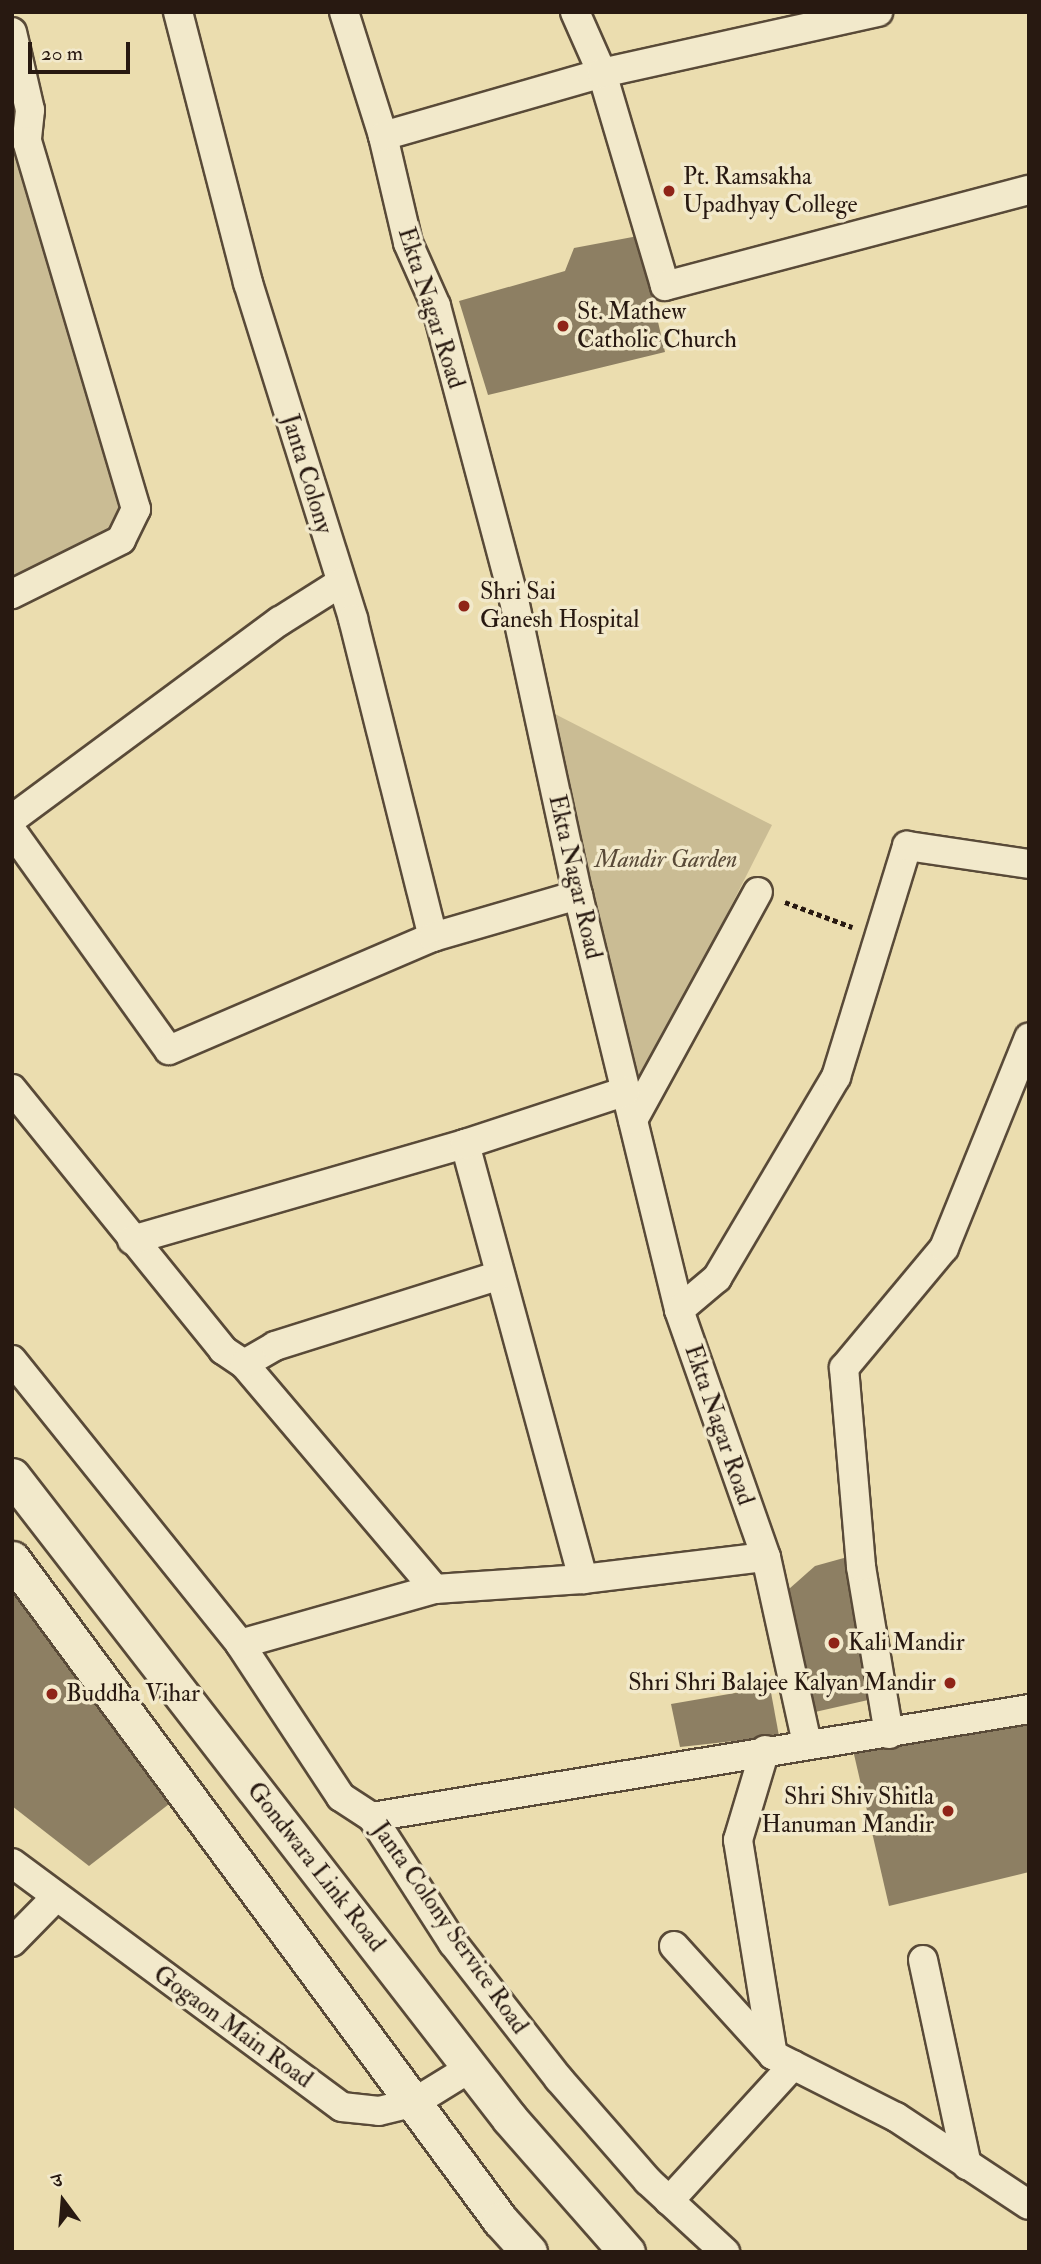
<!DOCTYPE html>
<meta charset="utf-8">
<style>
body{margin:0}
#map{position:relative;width:1041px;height:2264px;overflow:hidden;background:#ebddaf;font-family:"IM FELL Double Pica","Noto Serif Devanagari",serif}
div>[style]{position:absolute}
.green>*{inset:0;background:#cabc94}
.building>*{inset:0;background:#8d7f63}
.path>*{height:4.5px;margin-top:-2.25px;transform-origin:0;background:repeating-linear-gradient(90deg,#281911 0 5px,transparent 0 8.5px)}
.roads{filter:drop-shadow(2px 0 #594a38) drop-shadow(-2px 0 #594a38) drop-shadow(0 2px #594a38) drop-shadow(0 -2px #594a38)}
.minor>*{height:28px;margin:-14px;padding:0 14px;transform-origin:14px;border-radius:14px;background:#f2e9cb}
.tertiary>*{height:35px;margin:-17.5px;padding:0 17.5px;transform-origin:17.5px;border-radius:17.5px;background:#f2e9cb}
.dots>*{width:19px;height:19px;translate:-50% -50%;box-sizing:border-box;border:4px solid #f2e9cb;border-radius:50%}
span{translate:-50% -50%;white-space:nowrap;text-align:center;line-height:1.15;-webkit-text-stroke:7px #f2e9cb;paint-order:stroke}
.poi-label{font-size:24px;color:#281911}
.left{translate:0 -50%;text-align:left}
.right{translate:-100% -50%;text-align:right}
.street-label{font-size:24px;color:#281911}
.park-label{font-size:24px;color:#594a38;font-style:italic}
.frame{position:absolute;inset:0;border:14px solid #281911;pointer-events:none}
.north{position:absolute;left:28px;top:2166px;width:70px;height:70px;-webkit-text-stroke:5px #f2e9cb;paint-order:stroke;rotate:344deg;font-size:19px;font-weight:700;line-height:28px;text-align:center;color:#281911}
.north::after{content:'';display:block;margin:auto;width:24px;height:32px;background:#281911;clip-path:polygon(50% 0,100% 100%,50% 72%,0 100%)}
.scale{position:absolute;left:28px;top:42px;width:102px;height:32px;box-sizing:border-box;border:4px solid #281911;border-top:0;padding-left:9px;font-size:21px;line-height:24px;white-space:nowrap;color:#281911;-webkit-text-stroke:5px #f2e9cb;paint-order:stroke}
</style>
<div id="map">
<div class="green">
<div style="clip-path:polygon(27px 141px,136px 509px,121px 540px,12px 594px,12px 145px)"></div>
<div style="clip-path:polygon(553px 713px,772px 825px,637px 1092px)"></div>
</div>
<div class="building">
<div style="clip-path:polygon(638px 236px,665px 352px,488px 395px,459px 301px,565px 271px,574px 248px)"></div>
<div style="clip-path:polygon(851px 1556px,877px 1698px,815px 1712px,789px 1589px,815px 1566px)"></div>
<div style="clip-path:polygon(12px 1587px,173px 1801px,89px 1866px,12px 1806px)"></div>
<div style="clip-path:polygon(770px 1687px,779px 1736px,680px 1747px,671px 1704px)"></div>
<div style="clip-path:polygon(1029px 1716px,1029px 1872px,889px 1906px,853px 1750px)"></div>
</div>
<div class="path">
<div style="left:785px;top:902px;width:72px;rotate:20.5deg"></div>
</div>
<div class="roads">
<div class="minor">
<div style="left:178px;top:12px;width:280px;rotate:75.5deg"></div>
<div style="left:248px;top:283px;width:352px;rotate:72.6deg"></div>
<div style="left:353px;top:619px;width:328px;rotate:75.9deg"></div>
<div style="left:344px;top:12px;width:130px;rotate:72.5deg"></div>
<div style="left:383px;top:136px;width:110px;rotate:76.8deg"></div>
<div style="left:408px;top:243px;width:69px;rotate:66deg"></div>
<div style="left:436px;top:306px;width:304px;rotate:75.1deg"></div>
<div style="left:514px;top:600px;width:302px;rotate:77.8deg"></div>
<div style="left:578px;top:895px;width:427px;rotate:76.3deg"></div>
<div style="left:679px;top:1310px;width:262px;rotate:70.6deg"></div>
<div style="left:766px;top:1557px;width:190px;rotate:77.6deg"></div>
<div style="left:575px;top:12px;width:67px;rotate:66.1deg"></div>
<div style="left:602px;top:73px;width:222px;rotate:73.5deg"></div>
<div style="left:665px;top:286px;width:376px;rotate:-14.8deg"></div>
<div style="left:12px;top:32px;width:80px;rotate:77deg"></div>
<div style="left:30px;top:110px;width:31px;rotate:96deg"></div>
<div style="left:27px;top:141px;width:384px;rotate:73.5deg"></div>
<div style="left:136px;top:509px;width:34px;rotate:116deg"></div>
<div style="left:121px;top:540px;width:122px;rotate:153.6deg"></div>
<div style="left:383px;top:136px;width:228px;rotate:-16deg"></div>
<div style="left:602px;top:73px;width:283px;rotate:-12.5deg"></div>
<div style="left:12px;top:819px;width:333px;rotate:-36.5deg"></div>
<div style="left:280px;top:621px;width:71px;rotate:-32.3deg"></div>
<div style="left:12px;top:831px;width:269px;rotate:54.4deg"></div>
<div style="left:169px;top:1050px;width:287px;rotate:-23.2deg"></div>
<div style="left:433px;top:937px;width:151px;rotate:-16.2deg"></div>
<div style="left:12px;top:1089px;width:336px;rotate:51deg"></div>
<div style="left:223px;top:1350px;width:25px;rotate:34deg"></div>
<div style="left:244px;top:1364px;width:295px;rotate:49.7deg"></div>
<div style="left:633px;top:1120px;width:260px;rotate:-61.3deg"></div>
<div style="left:465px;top:1144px;width:451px;rotate:74.8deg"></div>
<div style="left:132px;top:1240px;width:347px;rotate:-16.1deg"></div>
<div style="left:465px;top:1144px;width:169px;rotate:-18.2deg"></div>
<div style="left:679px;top:1310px;width:50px;rotate:-40.1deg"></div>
<div style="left:717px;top:1278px;width:234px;rotate:-59.4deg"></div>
<div style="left:836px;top:1077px;width:242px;rotate:-72.9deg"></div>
<div style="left:907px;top:846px;width:123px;rotate:8.4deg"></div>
<div style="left:12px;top:1360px;width:364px;rotate:51.2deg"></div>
<div style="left:240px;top:1644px;width:183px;rotate:56.6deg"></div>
<div style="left:341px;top:1797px;width:37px;rotate:33deg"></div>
<div style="left:372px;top:1817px;width:150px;rotate:57.3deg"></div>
<div style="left:453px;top:1943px;width:172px;rotate:52.1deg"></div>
<div style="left:559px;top:2079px;width:135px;rotate:48.9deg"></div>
<div style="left:648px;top:2181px;width:105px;rotate:42.7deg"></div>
<div style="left:244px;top:1364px;width:36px;rotate:-30deg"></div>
<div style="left:275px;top:1346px;width:236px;rotate:-17.5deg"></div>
<div style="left:240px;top:1644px;width:203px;rotate:-15.8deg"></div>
<div style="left:435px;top:1589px;width:148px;rotate:-3.9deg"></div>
<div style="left:583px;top:1579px;width:184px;rotate:-6.9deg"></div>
<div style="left:889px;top:1734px;width:170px;rotate:-99.5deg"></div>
<div style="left:861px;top:1566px;width:199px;rotate:-94.9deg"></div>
<div style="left:844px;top:1368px;width:156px;rotate:-50.2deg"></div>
<div style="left:944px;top:1248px;width:227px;rotate:-68deg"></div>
<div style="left:765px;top:1750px;width:94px;rotate:106.7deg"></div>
<div style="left:738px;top:1840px;width:218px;rotate:80.8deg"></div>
<div style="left:372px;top:1817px;width:666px;rotate:-9.33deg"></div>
<div style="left:12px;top:1863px;width:410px;rotate:36.5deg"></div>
<div style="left:342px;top:2107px;width:37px;rotate:6deg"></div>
<div style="left:379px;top:2111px;width:37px;rotate:-14deg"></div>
<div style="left:415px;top:2102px;width:65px;rotate:-31.7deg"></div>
<div style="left:12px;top:1942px;width:63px;rotate:-45.6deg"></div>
<div style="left:674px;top:1946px;width:147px;rotate:47.8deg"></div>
<div style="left:773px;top:2055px;width:138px;rotate:26.8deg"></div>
<div style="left:896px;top:2117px;width:159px;rotate:33.5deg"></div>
<div style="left:923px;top:1960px;width:210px;rotate:77.9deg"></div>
<div style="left:669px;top:2201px;width:184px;rotate:-47.6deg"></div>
</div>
<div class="tertiary">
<div style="left:12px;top:1476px;width:813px;rotate:52.24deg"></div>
<div style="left:510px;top:2119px;width:177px;rotate:48.7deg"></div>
<div style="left:12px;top:1559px;width:822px;rotate:53.56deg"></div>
<div style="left:500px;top:2220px;width:43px;rotate:47.8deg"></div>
</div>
</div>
<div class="dots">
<div style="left:669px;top:191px;background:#8f2418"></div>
<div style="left:563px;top:326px;background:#8f2418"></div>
<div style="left:464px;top:606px;background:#8f2418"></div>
<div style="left:834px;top:1643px;background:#8f2418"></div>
<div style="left:950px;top:1683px;background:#8f2418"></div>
<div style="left:52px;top:1694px;background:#8f2418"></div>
<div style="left:948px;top:1811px;background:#8f2418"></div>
</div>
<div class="poi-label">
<span class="left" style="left:683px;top:191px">Pt. Ramsakha<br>Upadhyay College</span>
<span class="left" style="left:577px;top:326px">St. Mathew<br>Catholic Church</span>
<span class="left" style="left:480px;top:606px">Shri Sai<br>Ganesh Hospital</span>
<span class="left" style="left:848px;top:1643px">Kali Mandir</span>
<span class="right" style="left:936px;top:1683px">Shri Shri Balajee Kalyan Mandir</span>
<span class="left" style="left:66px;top:1694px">Buddha Vihar</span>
<span class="right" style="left:934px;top:1811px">Shri Shiv Shitla<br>Hanuman Mandir</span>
</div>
<div class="street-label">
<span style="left:431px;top:308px;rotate:72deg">Ekta Nagar Road</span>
<span style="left:307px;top:474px;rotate:73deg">Janta Colony</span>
<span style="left:575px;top:877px;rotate:77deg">Ekta Nagar Road</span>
<span style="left:719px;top:1425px;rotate:71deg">Ekta Nagar Road</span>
<span style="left:316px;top:1867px;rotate:52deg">Gondwara Link Road</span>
<span style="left:450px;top:1928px;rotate:55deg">Janta Colony Service Road</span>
<span style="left:233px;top:2027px;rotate:36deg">Gogaon Main Road</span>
</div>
<div class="park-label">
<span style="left:666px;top:860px">Mandir Garden</span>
</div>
<div class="frame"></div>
<div class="north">उ</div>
<div class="scale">20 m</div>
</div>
